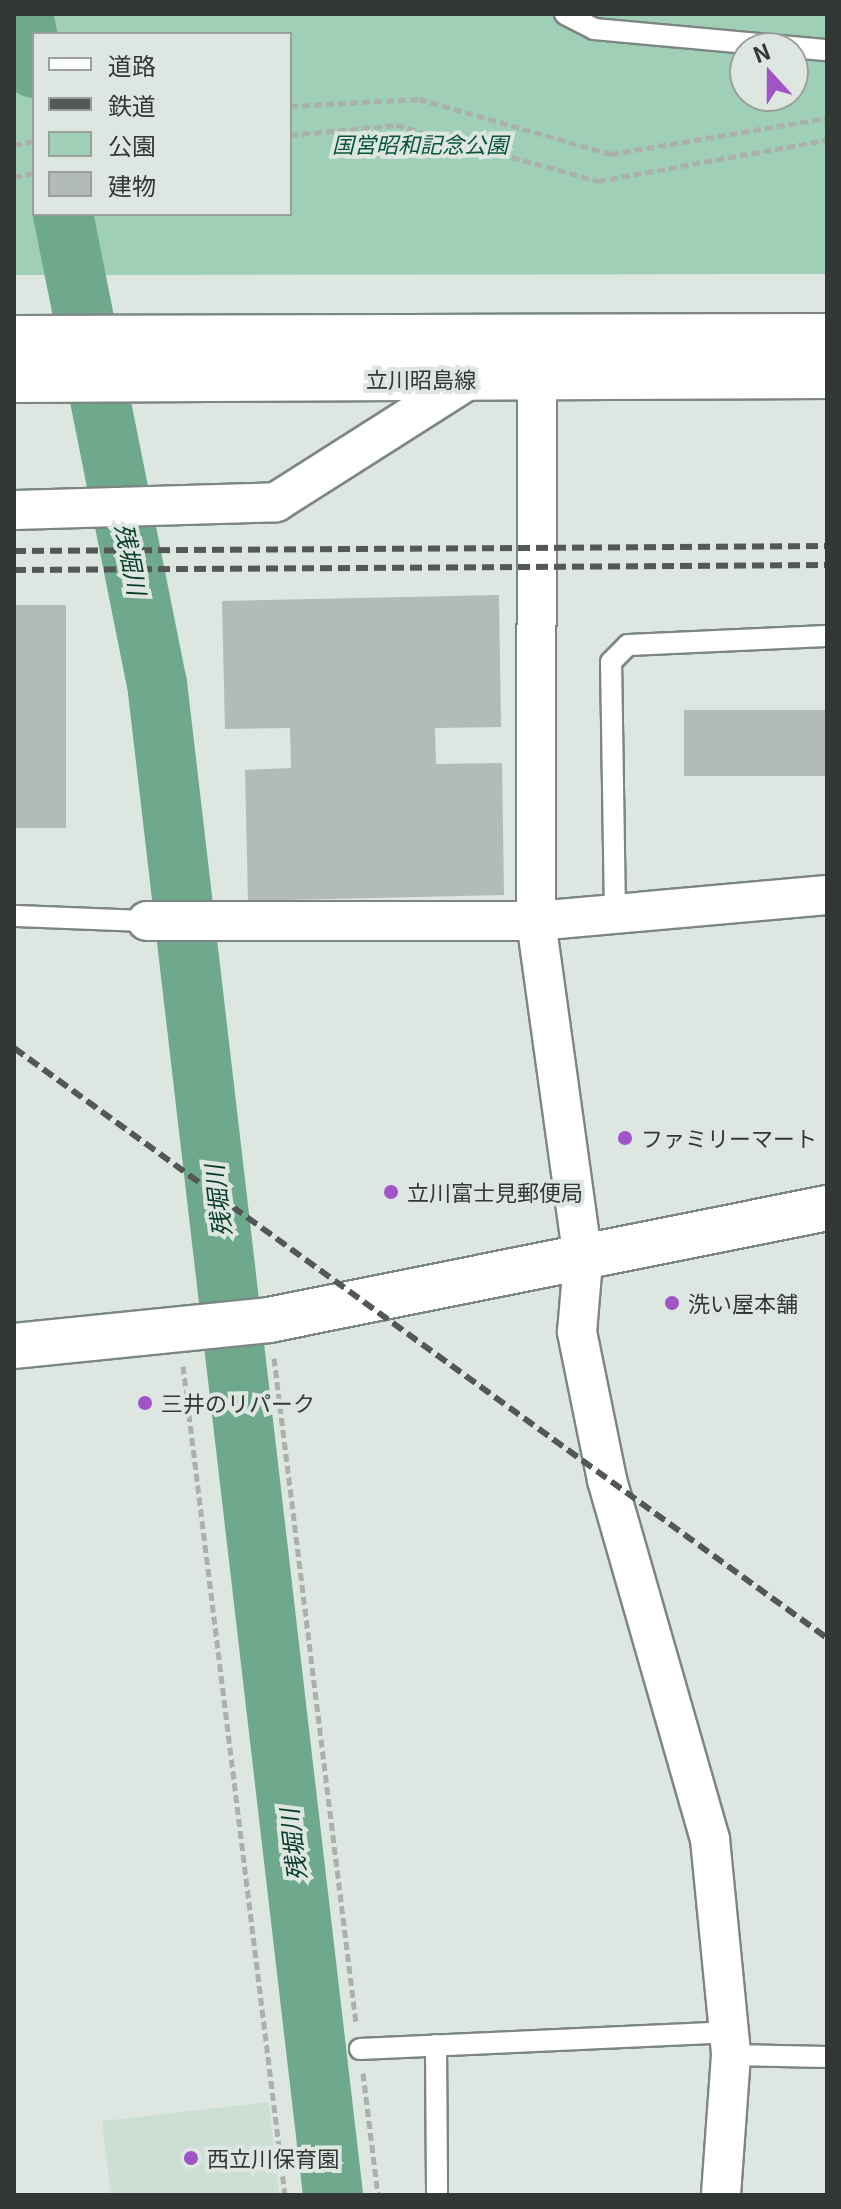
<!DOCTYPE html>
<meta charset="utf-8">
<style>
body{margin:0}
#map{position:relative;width:841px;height:2209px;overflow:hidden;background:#dde6e1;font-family:Georgia,"Noto Sans JP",serif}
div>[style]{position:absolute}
.built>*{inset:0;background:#cddfd5}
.green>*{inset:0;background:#9fcfb7}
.river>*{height:60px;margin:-30px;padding:0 30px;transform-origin:30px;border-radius:30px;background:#6fa98d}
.building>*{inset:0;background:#b2bbb6;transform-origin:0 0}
.path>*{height:5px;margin-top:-2.5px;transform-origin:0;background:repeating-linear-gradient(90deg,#aab1ad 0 8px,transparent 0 12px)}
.roads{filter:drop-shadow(2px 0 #7d8682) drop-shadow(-2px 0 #7d8682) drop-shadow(0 2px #7d8682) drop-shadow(0 -2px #7d8682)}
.service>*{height:20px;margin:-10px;padding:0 10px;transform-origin:10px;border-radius:10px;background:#fff}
.minor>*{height:38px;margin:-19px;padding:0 19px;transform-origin:19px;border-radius:19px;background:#fff}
.secondary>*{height:44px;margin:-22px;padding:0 22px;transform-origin:22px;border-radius:22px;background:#fff}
.rail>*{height:6px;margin-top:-3px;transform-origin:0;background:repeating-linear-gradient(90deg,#535856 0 12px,transparent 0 18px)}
.dots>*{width:22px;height:22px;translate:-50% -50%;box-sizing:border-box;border:4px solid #dde6e1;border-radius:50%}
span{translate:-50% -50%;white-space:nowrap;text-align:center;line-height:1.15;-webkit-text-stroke:8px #dde6e1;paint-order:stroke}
.park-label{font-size:22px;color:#08553b;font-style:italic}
.street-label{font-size:22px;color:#333735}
.poi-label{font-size:22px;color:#333735}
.left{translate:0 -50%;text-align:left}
.water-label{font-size:24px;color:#073a28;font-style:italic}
.frame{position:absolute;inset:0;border:16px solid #333735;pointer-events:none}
.legend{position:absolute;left:32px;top:32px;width:260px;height:184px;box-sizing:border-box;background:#dde6e1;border:2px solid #99a09c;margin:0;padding:10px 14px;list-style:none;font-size:24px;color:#333735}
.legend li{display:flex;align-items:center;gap:16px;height:40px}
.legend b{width:40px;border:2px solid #99a09c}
.north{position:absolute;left:729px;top:32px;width:80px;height:80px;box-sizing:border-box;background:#dde6e1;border:2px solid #99a09c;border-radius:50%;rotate:339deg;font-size:22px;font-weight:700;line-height:32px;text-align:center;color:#333735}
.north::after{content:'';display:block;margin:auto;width:28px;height:36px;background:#a154c6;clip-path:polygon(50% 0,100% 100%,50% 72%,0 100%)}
</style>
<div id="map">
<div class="built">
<div style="clip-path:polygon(269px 2102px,279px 2195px,111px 2195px,102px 2121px)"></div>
</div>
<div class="green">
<div style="clip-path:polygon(evenodd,14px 14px,827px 14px,827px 274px,14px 275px,14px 14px,34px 34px,290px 34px,290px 214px,34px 214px,34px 34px,14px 14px,745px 48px,793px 48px,793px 96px,745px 96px,745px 48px)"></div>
</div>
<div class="river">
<div style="left:23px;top:14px;width:55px;rotate:78.5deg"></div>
<div style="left:63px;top:214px;width:478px;rotate:78.7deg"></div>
<div style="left:157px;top:683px;width:1522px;rotate:83.36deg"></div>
</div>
<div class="building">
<div style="clip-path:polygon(499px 595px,501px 727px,435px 728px,436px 764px,502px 763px,504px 895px,248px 901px,245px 770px,291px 768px,290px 728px,225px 729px,222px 601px)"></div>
<div style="left:66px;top:605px;width:223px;height:52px;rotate:90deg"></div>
<div style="left:684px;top:710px;width:143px;height:66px"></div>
</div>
<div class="path">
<div style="left:290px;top:106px;width:129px;rotate:-3.1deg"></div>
<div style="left:419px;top:99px;width:200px;rotate:16deg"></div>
<div style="left:611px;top:154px;width:219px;rotate:-9.5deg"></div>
<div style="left:290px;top:135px;width:106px;rotate:-5.4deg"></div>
<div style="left:396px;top:125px;width:210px;rotate:15.5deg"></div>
<div style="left:598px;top:181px;width:233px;rotate:-10.2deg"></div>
<div style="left:14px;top:145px;width:20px;rotate:-11deg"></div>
<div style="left:14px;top:177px;width:20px;rotate:-11deg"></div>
<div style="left:274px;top:1358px;width:670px;rotate:82.97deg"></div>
<div style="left:183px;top:1366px;width:835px;rotate:82.99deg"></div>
<div style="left:363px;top:2073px;width:123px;rotate:83deg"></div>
</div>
<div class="roads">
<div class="service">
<div style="left:565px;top:14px;width:33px;rotate:27deg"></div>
<div style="left:594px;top:29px;width:234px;rotate:5.2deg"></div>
<div style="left:615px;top:914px;width:252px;rotate:-90.9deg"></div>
<div style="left:611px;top:662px;width:24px;rotate:-45deg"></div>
<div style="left:628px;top:645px;width:199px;rotate:-2.6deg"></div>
<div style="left:14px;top:916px;width:133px;rotate:2.2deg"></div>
<div style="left:436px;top:2045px;width:150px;rotate:89.6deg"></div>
<div style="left:360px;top:2049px;width:368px;rotate:-2.6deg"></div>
<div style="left:731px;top:2055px;width:96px;rotate:1.2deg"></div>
</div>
<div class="minor">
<div style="left:537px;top:347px;width:574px;rotate:90.1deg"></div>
<div style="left:536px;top:921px;width:343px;rotate:82.1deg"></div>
<div style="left:583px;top:1261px;width:71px;rotate:94.8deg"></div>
<div style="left:577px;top:1332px;width:151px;rotate:78.5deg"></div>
<div style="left:607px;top:1480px;width:373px;rotate:74deg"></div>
<div style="left:710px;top:1839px;width:217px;rotate:84.4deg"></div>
<div style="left:731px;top:2055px;width:140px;rotate:94.1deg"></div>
<div style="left:14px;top:510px;width:262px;rotate:-1.7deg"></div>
<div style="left:276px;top:502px;width:230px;rotate:-32.4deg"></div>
<div style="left:147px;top:921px;width:389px"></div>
<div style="left:536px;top:921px;width:292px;rotate:-5.1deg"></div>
</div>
<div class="secondary">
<div style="left:14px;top:338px;width:813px;rotate:-0.14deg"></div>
<div style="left:14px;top:380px;width:813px;rotate:-0.28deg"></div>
<div style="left:14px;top:1346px;width:256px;rotate:-5.8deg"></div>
<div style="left:269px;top:1320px;width:569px;rotate:-11.35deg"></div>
</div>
</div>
<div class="rail">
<div style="left:14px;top:551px;width:813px;rotate:-0.35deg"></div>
<div style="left:14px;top:570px;width:813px;rotate:-0.35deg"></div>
<div style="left:14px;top:1048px;width:1005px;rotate:35.97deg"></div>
</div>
<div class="dots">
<div style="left:625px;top:1138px;background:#a154c6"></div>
<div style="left:391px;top:1192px;background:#a154c6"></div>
<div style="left:672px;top:1303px;background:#a154c6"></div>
<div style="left:145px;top:1403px;background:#a154c6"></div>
<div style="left:191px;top:2158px;background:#a154c6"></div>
</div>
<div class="park-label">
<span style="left:420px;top:144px">国営昭和記念公園</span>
</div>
<div class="street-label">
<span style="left:421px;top:379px">立川昭島線</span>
</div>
<div class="poi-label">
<span class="left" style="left:641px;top:1138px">ファミリーマート</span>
<span class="left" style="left:407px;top:1192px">立川富士見郵便局</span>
<span class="left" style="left:688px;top:1303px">洗い屋本舗</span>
<span class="left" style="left:161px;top:1403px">三井のリパーク</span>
<span class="left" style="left:207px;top:2158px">西立川保育園</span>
</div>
<div class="water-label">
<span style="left:132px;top:559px;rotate:79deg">残堀川</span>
<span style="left:217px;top:1201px;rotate:-97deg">残堀川</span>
<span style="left:292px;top:1845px;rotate:-97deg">残堀川</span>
</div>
<div class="frame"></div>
<ul class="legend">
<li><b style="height:10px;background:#fff"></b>道路</li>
<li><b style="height:10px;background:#535856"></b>鉄道</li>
<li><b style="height:22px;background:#9fcfb7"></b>公園</li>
<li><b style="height:22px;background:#b2bbb6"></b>建物</li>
</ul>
<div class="north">N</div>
</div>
